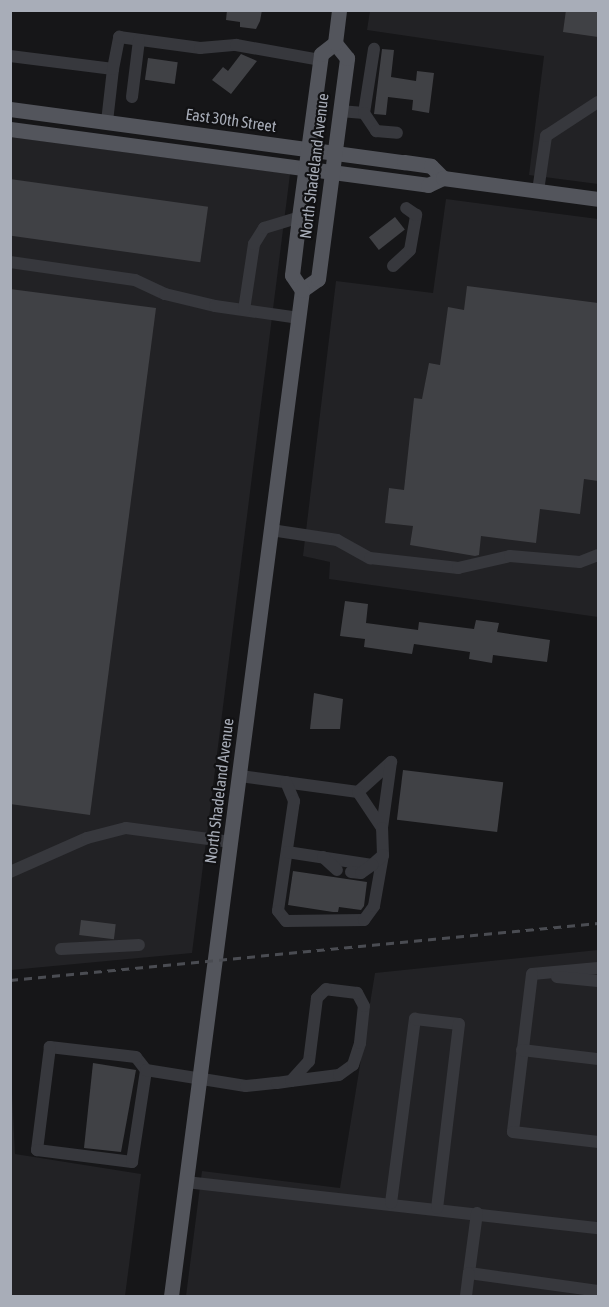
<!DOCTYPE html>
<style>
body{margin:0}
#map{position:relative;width:609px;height:1307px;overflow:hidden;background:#161618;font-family:"Asap Condensed",sans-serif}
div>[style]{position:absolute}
.built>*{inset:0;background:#222225}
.building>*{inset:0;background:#404145;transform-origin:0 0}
.minor>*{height:12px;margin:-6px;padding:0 6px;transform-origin:6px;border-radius:6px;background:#37383d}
.major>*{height:15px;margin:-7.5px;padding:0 7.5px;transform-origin:7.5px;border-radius:7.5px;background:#53555c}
.rail>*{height:3px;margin-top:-1.5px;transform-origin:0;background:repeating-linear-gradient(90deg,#4a4c52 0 8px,transparent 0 14px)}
span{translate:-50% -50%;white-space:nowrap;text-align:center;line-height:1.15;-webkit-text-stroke:4.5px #111113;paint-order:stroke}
.street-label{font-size:16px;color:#a8adb8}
.frame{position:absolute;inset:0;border:12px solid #a8adb8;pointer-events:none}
</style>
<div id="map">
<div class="built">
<div style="clip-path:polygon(370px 11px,598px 11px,598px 184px,529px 175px,544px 56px,367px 30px)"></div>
<div style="clip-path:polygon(11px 137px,290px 174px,192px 953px,11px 970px)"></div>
<div style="clip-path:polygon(446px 199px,598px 219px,598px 617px,329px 579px,330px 562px,303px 556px,336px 281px,433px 293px)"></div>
<div style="clip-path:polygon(598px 950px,598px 1296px,186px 1296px,202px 1171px,340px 1188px,375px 973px)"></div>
<div style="clip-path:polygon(10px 1052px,15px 1154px,141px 1174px,125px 1296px,11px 1296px)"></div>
</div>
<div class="building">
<div style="clip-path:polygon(227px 10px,262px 10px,260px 21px,256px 29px,240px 27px,240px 22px,226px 20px)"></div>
<div style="clip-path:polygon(566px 10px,598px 10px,598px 37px,563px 32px)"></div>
<div style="clip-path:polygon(382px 49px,394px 50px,391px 77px,416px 81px,417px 71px,434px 73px,429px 113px,412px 110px,413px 100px,388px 97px,386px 115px,374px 114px)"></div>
<div style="clip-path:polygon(241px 54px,257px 61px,231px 94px,212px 80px,223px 67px,228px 71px)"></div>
<div style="left:148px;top:58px;width:30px;height:22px;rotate:8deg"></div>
<div style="left:10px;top:179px;width:200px;height:56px;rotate:8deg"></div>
<div style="left:395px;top:217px;width:16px;height:33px;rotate:52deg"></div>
<div style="clip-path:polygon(467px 286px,598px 303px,598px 481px,584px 479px,580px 514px,540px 509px,536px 543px,481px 536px,479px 555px,475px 556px,410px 545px,413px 526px,385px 523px,389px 488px,404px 490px,414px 398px,422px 399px,429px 363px,440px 365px,448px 307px,464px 310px)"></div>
<div style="clip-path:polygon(10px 289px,156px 308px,90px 815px,10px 804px)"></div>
<div style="clip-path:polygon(345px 601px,368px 604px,366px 623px,418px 630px,419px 622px,474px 629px,476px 620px,499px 623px,497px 632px,550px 640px,547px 662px,493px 655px,492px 663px,469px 659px,470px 652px,414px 644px,412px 654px,364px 647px,365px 639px,340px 636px)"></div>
<div style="clip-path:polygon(314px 693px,343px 699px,340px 729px,310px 729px)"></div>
<div style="left:403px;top:770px;width:101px;height:50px;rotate:7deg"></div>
<div style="clip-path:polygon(293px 871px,367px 882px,364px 906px,361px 910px,339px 907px,338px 912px,333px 912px,288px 905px)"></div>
<div style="left:81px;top:920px;width:35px;height:15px;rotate:7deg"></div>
<div style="clip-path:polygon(93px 1063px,136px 1070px,121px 1152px,84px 1148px)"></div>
</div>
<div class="minor">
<div style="left:10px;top:56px;width:104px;rotate:7.2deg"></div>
<div style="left:113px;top:69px;width:53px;rotate:96.5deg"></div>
<div style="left:113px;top:69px;width:33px;rotate:-79deg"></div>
<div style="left:119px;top:37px;width:82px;rotate:7.7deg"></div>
<div style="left:200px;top:48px;width:36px;rotate:-5deg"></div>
<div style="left:236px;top:45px;width:85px;rotate:10.1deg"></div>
<div style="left:132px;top:97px;width:57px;rotate:-83deg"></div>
<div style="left:340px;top:111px;width:24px;rotate:5deg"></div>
<div style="left:364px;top:113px;width:65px;rotate:-81.1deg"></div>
<div style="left:364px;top:113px;width:22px;rotate:56deg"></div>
<div style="left:376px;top:131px;width:21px;rotate:5deg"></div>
<div style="left:538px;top:191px;width:56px;rotate:-81.7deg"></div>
<div style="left:546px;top:136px;width:62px;rotate:-33.2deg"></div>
<div style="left:10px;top:262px;width:126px;rotate:8.2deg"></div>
<div style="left:135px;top:280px;width:33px;rotate:25deg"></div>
<div style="left:165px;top:294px;width:51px;rotate:13.5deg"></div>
<div style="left:215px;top:306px;width:85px;rotate:8.1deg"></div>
<div style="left:393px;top:266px;width:23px;rotate:-43deg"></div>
<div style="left:410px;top:250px;width:36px;rotate:-80deg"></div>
<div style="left:416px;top:215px;width:12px;rotate:-145deg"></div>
<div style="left:244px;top:310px;width:67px;rotate:-81.4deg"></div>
<div style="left:254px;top:244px;width:19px;rotate:-58deg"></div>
<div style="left:264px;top:228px;width:37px;rotate:-17deg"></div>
<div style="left:271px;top:530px;width:67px;rotate:8.6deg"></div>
<div style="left:337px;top:540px;width:38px;rotate:29deg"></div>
<div style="left:370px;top:558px;width:89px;rotate:6.5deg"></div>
<div style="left:458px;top:568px;width:53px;rotate:-13deg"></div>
<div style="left:510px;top:556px;width:70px;rotate:4.9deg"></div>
<div style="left:580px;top:562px;width:19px;rotate:-21deg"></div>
<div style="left:240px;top:776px;width:119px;rotate:7.7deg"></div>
<div style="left:358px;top:792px;width:45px;rotate:-42.3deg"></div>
<div style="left:391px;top:762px;width:67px;rotate:97.8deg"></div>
<div style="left:382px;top:828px;width:43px;rotate:-123.7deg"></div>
<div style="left:286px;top:782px;width:21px;rotate:67deg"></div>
<div style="left:294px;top:801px;width:111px;rotate:98.3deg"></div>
<div style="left:278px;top:911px;width:13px;rotate:51deg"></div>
<div style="left:286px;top:921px;width:78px;rotate:-0.7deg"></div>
<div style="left:364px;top:920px;width:17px;rotate:-54deg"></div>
<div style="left:374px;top:906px;width:52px;rotate:-80deg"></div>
<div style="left:383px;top:855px;width:27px;rotate:-92deg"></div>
<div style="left:287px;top:852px;width:86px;rotate:8.7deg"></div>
<div style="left:372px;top:865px;width:15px;rotate:-42deg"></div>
<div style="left:323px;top:857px;width:19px;rotate:43deg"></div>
<div style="left:10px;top:872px;width:84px;rotate:-23.8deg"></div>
<div style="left:87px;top:838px;width:40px;rotate:-14.4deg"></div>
<div style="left:126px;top:828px;width:106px;rotate:7.6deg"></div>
<div style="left:351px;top:872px;width:10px;rotate:6deg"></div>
<div style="left:361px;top:873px;width:14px;rotate:-36deg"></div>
<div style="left:61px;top:949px;width:78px;rotate:-2.9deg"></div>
<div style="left:598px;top:968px;width:66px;rotate:174.8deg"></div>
<div style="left:532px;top:974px;width:159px;rotate:96.9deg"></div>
<div style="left:513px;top:1132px;width:86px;rotate:6.7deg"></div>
<div style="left:557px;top:977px;width:41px;rotate:5.6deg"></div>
<div style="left:522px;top:1050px;width:77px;rotate:6.8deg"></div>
<div style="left:146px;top:1070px;width:16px;rotate:-128deg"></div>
<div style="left:136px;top:1057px;width:87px;rotate:-173.4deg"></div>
<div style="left:50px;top:1047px;width:104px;rotate:97.2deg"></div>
<div style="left:37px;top:1150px;width:96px;rotate:7.2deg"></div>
<div style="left:132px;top:1162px;width:93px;rotate:-81.3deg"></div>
<div style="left:146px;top:1070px;width:101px;rotate:9.1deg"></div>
<div style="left:246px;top:1086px;width:31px;rotate:-6deg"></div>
<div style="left:277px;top:1083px;width:14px;rotate:-8deg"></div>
<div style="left:291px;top:1081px;width:48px;rotate:-7.1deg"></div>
<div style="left:339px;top:1075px;width:17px;rotate:-36deg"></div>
<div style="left:353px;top:1065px;width:23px;rotate:-72deg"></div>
<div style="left:360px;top:1043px;width:37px;rotate:-84deg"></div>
<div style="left:364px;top:1006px;width:15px;rotate:-118deg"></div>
<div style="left:357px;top:993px;width:31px;rotate:-173deg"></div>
<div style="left:326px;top:989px;width:13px;rotate:135deg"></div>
<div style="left:317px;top:998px;width:64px;rotate:97.2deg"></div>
<div style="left:309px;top:1061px;width:27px;rotate:132deg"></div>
<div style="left:186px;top:1182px;width:415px;rotate:6.4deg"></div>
<div style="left:391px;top:1203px;width:186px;rotate:-82.6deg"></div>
<div style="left:415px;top:1019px;width:44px;rotate:6.5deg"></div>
<div style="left:459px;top:1024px;width:185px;rotate:96.8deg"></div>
<div style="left:477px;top:1213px;width:61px;rotate:97.6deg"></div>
<div style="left:469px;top:1273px;width:130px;rotate:7.9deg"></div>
<div style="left:466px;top:1296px;width:23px;rotate:-83deg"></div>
</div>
<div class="major">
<div style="left:10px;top:109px;width:398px;rotate:7.7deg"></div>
<div style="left:404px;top:162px;width:27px;rotate:8deg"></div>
<div style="left:431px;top:166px;width:17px;rotate:45deg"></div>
<div style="left:10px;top:129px;width:422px;rotate:7.6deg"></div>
<div style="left:428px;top:185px;width:17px;rotate:-25deg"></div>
<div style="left:443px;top:178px;width:156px;rotate:7.7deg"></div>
<div style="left:302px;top:290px;width:19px;rotate:-35deg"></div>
<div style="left:318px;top:279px;width:223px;rotate:-82.5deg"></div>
<div style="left:347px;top:58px;width:19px;rotate:-129deg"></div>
<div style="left:171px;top:1296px;width:1014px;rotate:-82.58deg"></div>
<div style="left:302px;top:290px;width:18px;rotate:-124deg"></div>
<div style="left:292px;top:275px;width:58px;rotate:-83.1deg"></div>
<div style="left:299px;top:217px;width:164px;rotate:-82.3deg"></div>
<div style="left:321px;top:54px;width:18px;rotate:-38deg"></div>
<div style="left:335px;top:43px;width:33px;rotate:-83deg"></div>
</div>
<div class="rail">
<div style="left:10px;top:980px;width:591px;rotate:-5.54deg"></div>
</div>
<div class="street-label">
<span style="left:231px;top:120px;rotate:8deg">East 30th Street</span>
<span style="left:314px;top:166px;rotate:-83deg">North Shadeland Avenue</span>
<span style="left:219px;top:791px;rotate:-83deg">North Shadeland Avenue</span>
</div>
<div class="frame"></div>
</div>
